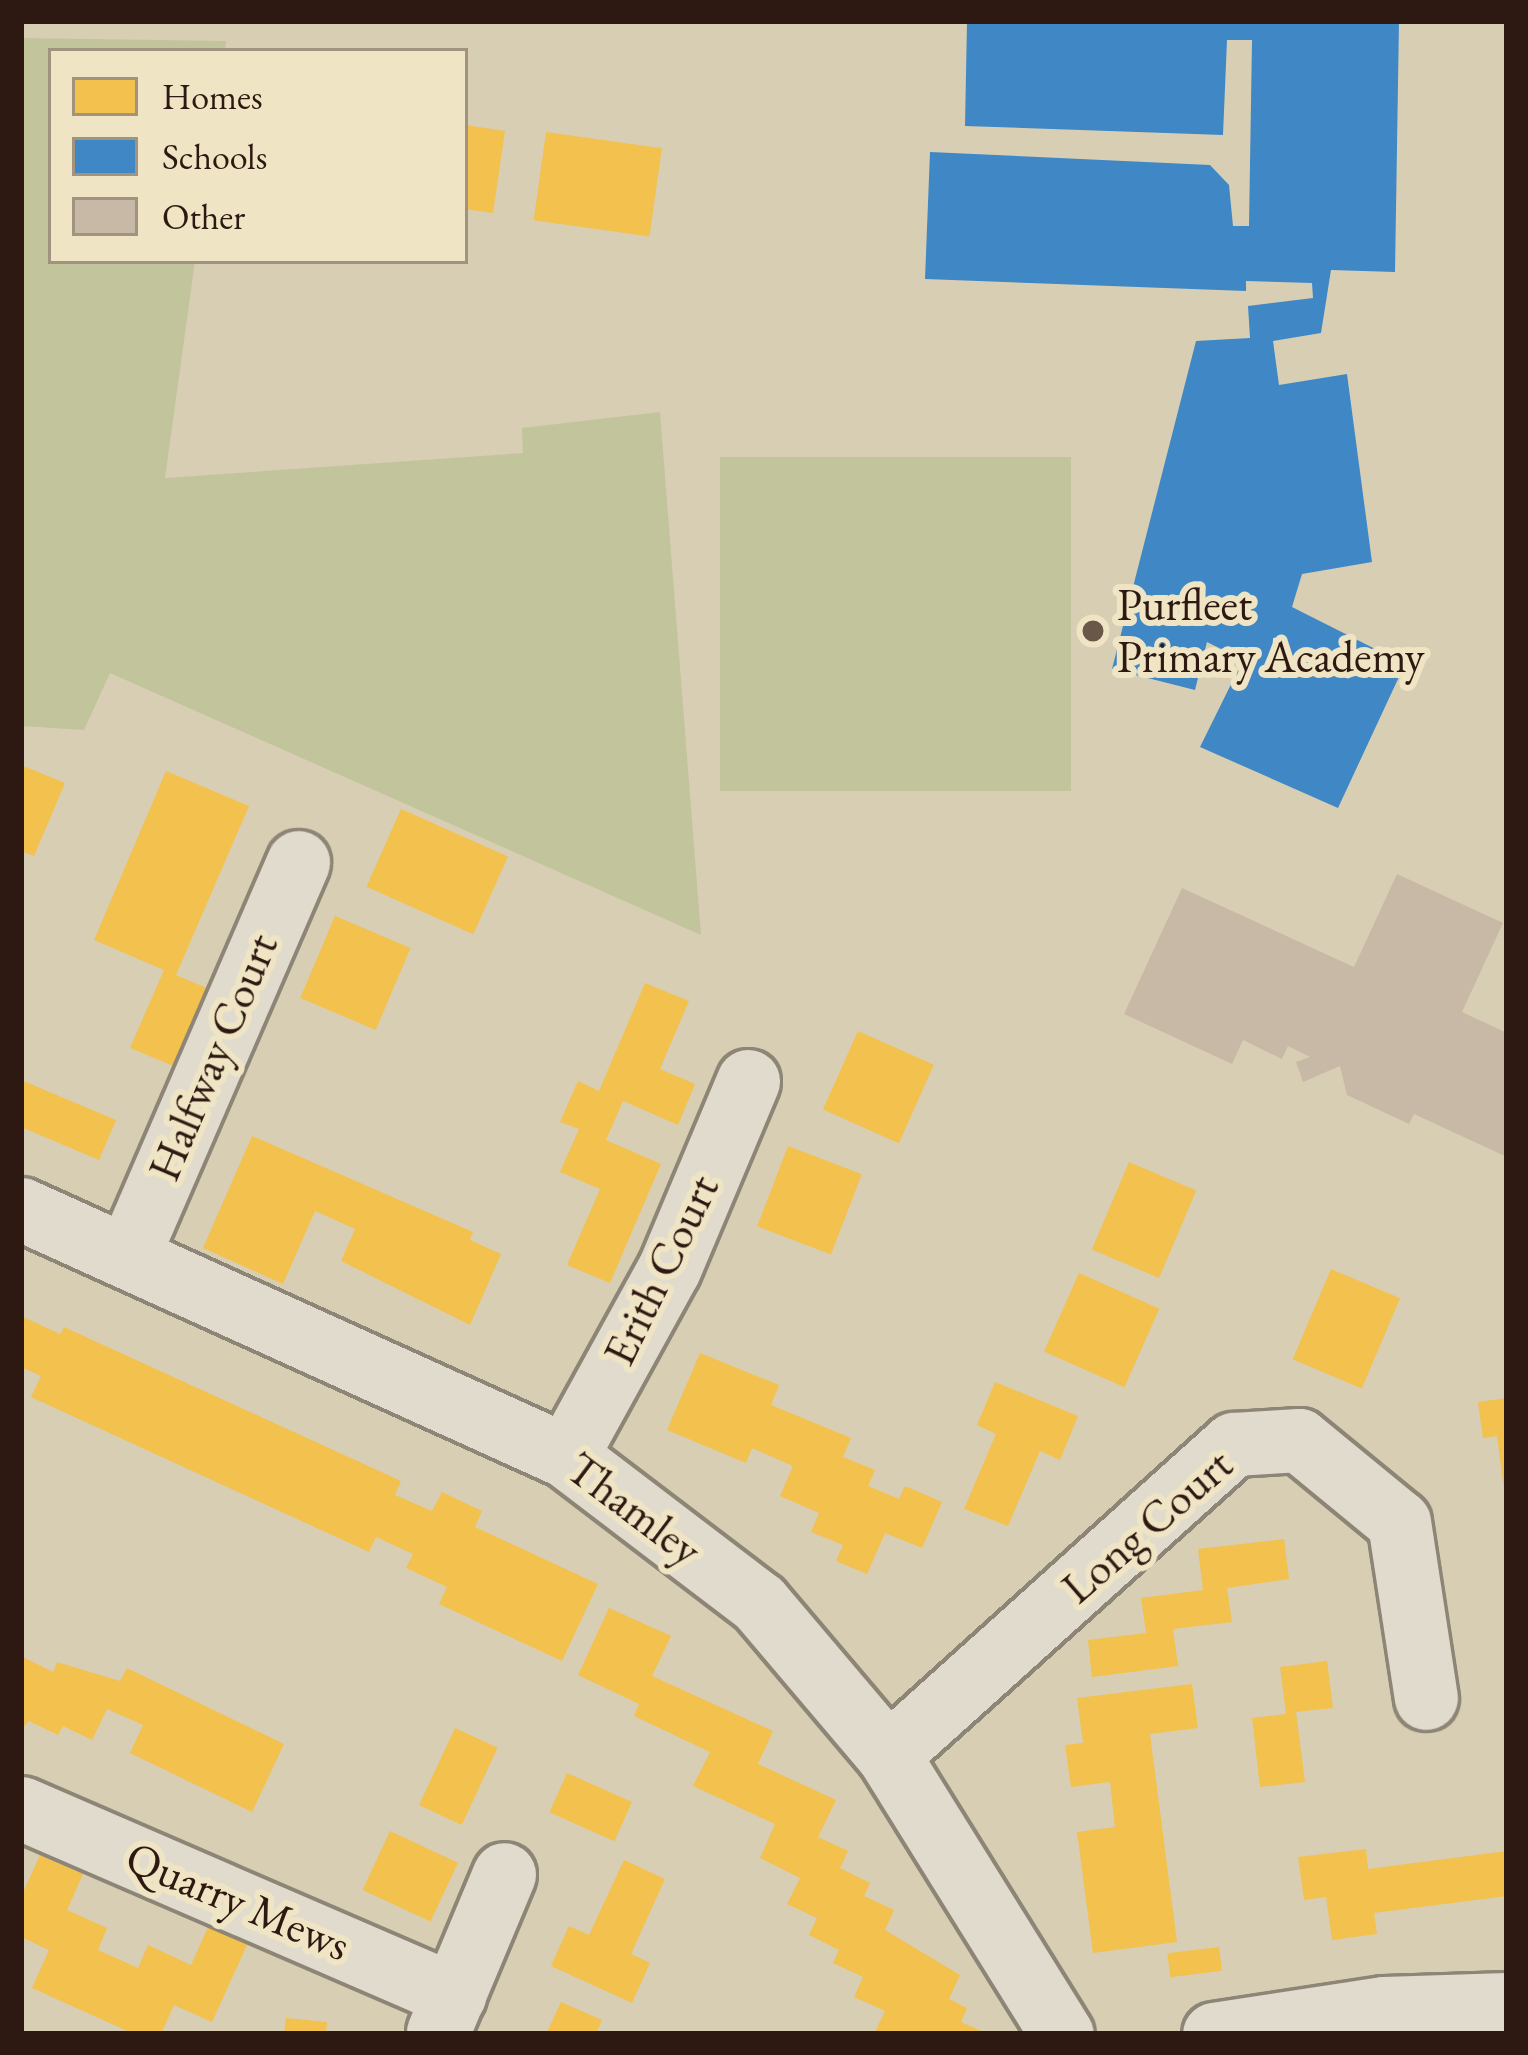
<!DOCTYPE html>
<style>
body{margin:0}
#map{position:relative;width:1528px;height:2055px;overflow:hidden;background:#d8ceb3;font-family:"EB Garamond",serif}
div>[style]{position:absolute}
.green>*{inset:0;background:#c2c59c;transform-origin:0 0}
.homes>*{inset:0;background:#f2c14e;transform-origin:0 0}
.schools>*{inset:0;background:#3f88c5}
.building>*{inset:0;background:#c8b9a7}
.roads{filter:drop-shadow(3px 0 #8d8575) drop-shadow(-3px 0 #8d8575) drop-shadow(0 3px #8d8575) drop-shadow(0 -3px #8d8575)}
.minor>*{height:63px;margin:-31.5px;padding:0 31.5px;transform-origin:31.5px;border-radius:31.5px;background:#e0dbcd}
.dots>*{width:33px;height:33px;translate:-50% -50%;box-sizing:border-box;border:6px solid #efe4c4;border-radius:50%}
span{translate:-50% -50%;white-space:nowrap;text-align:center;line-height:1.15;-webkit-text-stroke:12px #efe4c4;paint-order:stroke}
.poi-label{font-size:45px;color:#2d1912}
.left{translate:0 -50%;text-align:left}
.street-label{font-size:45px;color:#2d1912}
.frame{position:absolute;inset:0;border:24px solid #2d1912;pointer-events:none}
.legend{position:absolute;left:48px;top:48px;width:420px;height:216px;box-sizing:border-box;background:#efe4c4;border:3px solid #a1937d;margin:0;padding:15px 21px;list-style:none;font-size:36px;color:#2d1912}
.legend li{display:flex;align-items:center;gap:24px;height:60px}
.legend b{width:60px;border:3px solid #a1937d}
</style>
<div id="map">
<div class="green">
<div style="clip-path:polygon(21px 38px,226px 41px,225px 51px,51px 51px,51px 261px,195px 261px,165px 478px,523px 453px,522px 428px,660px 412px,701px 935px,110px 673px,84px 730px,21px 726px)"></div>
<div style="left:720px;top:457px;width:351px;height:334px"></div>
</div>
<div class="homes">
<div style="clip-path:polygon(465px 125px,505px 131px,493px 213px,465px 209px)"></div>
<div style="left:546px;top:132px;width:117px;height:89px;rotate:8deg"></div>
<div style="clip-path:polygon(21px 765px,65px 783px,34px 856px,21px 851px)"></div>
<div style="clip-path:polygon(166px 771px,249px 806px,176px 975px,209px 989px,176px 1067px,130px 1048px,164px 970px,94px 940px)"></div>
<div style="left:401px;top:809px;width:117px;height:85px;rotate:24deg"></div>
<div style="left:335px;top:916px;width:82px;height:89px;rotate:23deg"></div>
<div style="clip-path:polygon(645px 983px,689px 1001px,660px 1069px,695px 1084px,678px 1125px,623px 1101px,606px 1140px,661px 1164px,610px 1283px,567px 1265px,600px 1189px,560px 1172px,579px 1129px,560px 1122px,578px 1081px,599px 1091px)"></div>
<div style="left:858px;top:1031px;width:83px;height:86px;rotate:24deg"></div>
<div style="clip-path:polygon(21px 1080px,116px 1120px,99px 1160px,21px 1127px)"></div>
<div style="clip-path:polygon(252px 1136px,473px 1232px,470px 1240px,501px 1254px,470px 1325px,341px 1261px,355px 1229px,315px 1211px,283px 1284px,203px 1248px)"></div>
<div style="left:788px;top:1146px;width:79px;height:86px;rotate:21deg"></div>
<div style="left:1129px;top:1162px;width:73px;height:95px;rotate:23deg"></div>
<div style="left:1331px;top:1269px;width:75px;height:98px;rotate:23deg"></div>
<div style="left:1079px;top:1273px;width:88px;height:86px;rotate:24deg"></div>
<div style="clip-path:polygon(21px 1316px,60px 1334px,64px 1327px,401px 1481px,395px 1495px,432px 1511px,442px 1492px,482px 1511px,475px 1527px,598px 1584px,562px 1661px,439px 1604px,447px 1587px,406px 1568px,413px 1554px,376px 1537px,369px 1552px,31px 1397px,41px 1376px,21px 1367px)"></div>
<div style="clip-path:polygon(700px 1353px,779px 1385px,771px 1405px,851px 1438px,843px 1457px,875px 1470px,868px 1486px,899px 1499px,905px 1486px,942px 1502px,922px 1548px,885px 1533px,867px 1574px,836px 1561px,843px 1545px,811px 1532px,819px 1513px,780px 1496px,793px 1466px,752px 1448px,746px 1463px,667px 1430px)"></div>
<div style="clip-path:polygon(995px 1382px,1078px 1416px,1060px 1460px,1040px 1451px,1008px 1526px,964px 1509px,996px 1434px,977px 1425px)"></div>
<div style="clip-path:polygon(1507px 1398px,1507px 1489px,1504px 1489px,1497px 1436px,1483px 1438px,1478px 1402px)"></div>
<div style="clip-path:polygon(1284px 1539px,1289px 1579px,1227px 1588px,1232px 1622px,1173px 1629px,1178px 1666px,1092px 1677px,1088px 1640px,1146px 1633px,1141px 1598px,1203px 1590px,1198px 1549px)"></div>
<div style="clip-path:polygon(609px 1608px,671px 1636px,652px 1676px,773px 1731px,758px 1764px,836px 1800px,818px 1837px,848px 1851px,840px 1868px,870px 1883px,864px 1896px,894px 1910px,885px 1930px,960px 1975px,949px 1999px,967px 2008px,961px 2022px,988px 2034px,874px 2034px,885px 2011px,854px 1997px,863px 1977px,833px 1963px,839px 1950px,809px 1935px,817px 1918px,787px 1904px,800px 1878px,760px 1858px,775px 1824px,693px 1786px,710px 1752px,634px 1716px,639px 1704px,578px 1675px)"></div>
<div style="clip-path:polygon(23px 1657px,53px 1672px,57px 1662px,120px 1681px,127px 1668px,284px 1744px,252px 1812px,130px 1753px,143px 1725px,107px 1709px,92px 1740px,63px 1726px,58px 1735px,29px 1721px,21px 1729px)"></div>
<div style="clip-path:polygon(1327px 1661px,1333px 1708px,1296px 1712px,1305px 1782px,1260px 1787px,1252px 1718px,1286px 1714px,1280px 1667px)"></div>
<div style="clip-path:polygon(1192px 1684px,1198px 1728px,1150px 1734px,1177px 1942px,1093px 1953px,1077px 1832px,1115px 1827px,1110px 1782px,1071px 1787px,1065px 1745px,1083px 1743px,1077px 1698px)"></div>
<div style="left:455px;top:1728px;width:47px;height:85px;rotate:25deg"></div>
<div style="left:567px;top:1773px;width:71px;height:43px;rotate:24deg"></div>
<div style="left:390px;top:1831px;width:75px;height:65px;rotate:25deg"></div>
<div style="clip-path:polygon(1366px 1849px,1368px 1869px,1507px 1851px,1507px 1896px,1374px 1913px,1377px 1934px,1332px 1940px,1326px 1897px,1304px 1900px,1298px 1857px)"></div>
<div style="clip-path:polygon(40px 1855px,83px 1874px,67px 1910px,107px 1928px,98px 1950px,138px 1968px,148px 1945px,191px 1965px,209px 1925px,248px 1943px,212px 2022px,174px 2005px,161px 2034px,134px 2034px,32px 1988px,49px 1950px,21px 1937px,21px 1897px)"></div>
<div style="clip-path:polygon(624px 1860px,665px 1879px,631px 1954px,650px 1963px,632px 2003px,551px 1966px,569px 1926px,589px 1935px)"></div>
<div style="left:1219px;top:1947px;width:24px;height:52px;rotate:83deg"></div>
<div style="clip-path:polygon(561px 2002px,602px 2020px,596px 2034px,546px 2034px)"></div>
<div style="clip-path:polygon(286px 2018px,327px 2022px,326px 2034px,284px 2034px)"></div>
</div>
<div class="schools">
<div style="clip-path:polygon(967px 21px,1399px 21px,1395px 272px,1331px 270px,1321px 333px,1273px 341px,1279px 385px,1347px 374px,1372px 562px,1302px 574px,1292px 607px,1405px 664px,1338px 808px,1200px 747px,1243px 660px,1207px 642px,1195px 690px,1112px 669px,1196px 341px,1250px 338px,1248px 306px,1313px 298px,1312px 283px,1246px 281px,1246px 291px,925px 279px,930px 152px,1210px 165px,1229px 185px,1233px 226px,1249px 226px,1252px 40px,1227px 40px,1223px 135px,965px 126px)"></div>
</div>
<div class="building">
<div style="clip-path:polygon(1397px 874px,1503px 923px,1462px 1012px,1507px 1033px,1507px 1157px,1414px 1114px,1409px 1124px,1347px 1095px,1340px 1066px,1303px 1082px,1296px 1062px,1310px 1057px,1288px 1046px,1282px 1059px,1243px 1040px,1232px 1064px,1124px 1014px,1182px 888px,1354px 967px)"></div>
</div>
<div class="roads">
<div class="minor">
<div style="left:21px;top:1209px;width:598px;rotate:24.38deg"></div>
<div style="left:566px;top:1456px;width:243px;rotate:37.3deg"></div>
<div style="left:759px;top:1603px;width:199px;rotate:49.7deg"></div>
<div style="left:888px;top:1755px;width:329px;rotate:58.1deg"></div>
<div style="left:129px;top:1253px;width:426px;rotate:-66.6deg"></div>
<div style="left:566px;top:1456px;width:213px;rotate:-61.2deg"></div>
<div style="left:669px;top:1269px;width:204px;rotate:-67.2deg"></div>
<div style="left:888px;top:1755px;width:465px;rotate:-42deg"></div>
<div style="left:1234px;top:1444px;width:65px;rotate:-3.5deg"></div>
<div style="left:1299px;top:1440px;width:129px;rotate:39.4deg"></div>
<div style="left:1399px;top:1522px;width:178px;rotate:81.3deg"></div>
<div style="left:21px;top:1808px;width:472px;rotate:23.4deg"></div>
<div style="left:438px;top:2032px;width:171px;rotate:-67.3deg"></div>
<div style="left:1214px;top:2034px;width:172px;rotate:-8.7deg"></div>
<div style="left:1384px;top:2008px;width:123px;rotate:-1.9deg"></div>
</div>
</div>
<div class="dots">
<div style="left:1093px;top:631px;background:#69584a"></div>
</div>
<div class="poi-label">
<span class="left" style="left:1117px;top:631px">Purfleet<br>Primary Academy</span>
</div>
<div class="street-label">
<span style="left:213px;top:1057px;rotate:-67deg">Halfway Court</span>
<span style="left:661px;top:1270px;rotate:-64deg">Erith Court</span>
<span style="left:634px;top:1509px;rotate:37deg">Thamley</span>
<span style="left:1147px;top:1526px;rotate:-41deg">Long Court</span>
<span style="left:238px;top:1901px;rotate:23deg">Quarry Mews</span>
</div>
<div class="frame"></div>
<ul class="legend">
<li><b style="height:33px;background:#f2c14e"></b>Homes</li>
<li><b style="height:33px;background:#3f88c5"></b>Schools</li>
<li><b style="height:33px;background:#c8b9a7"></b>Other</li>
</ul>
</div>
